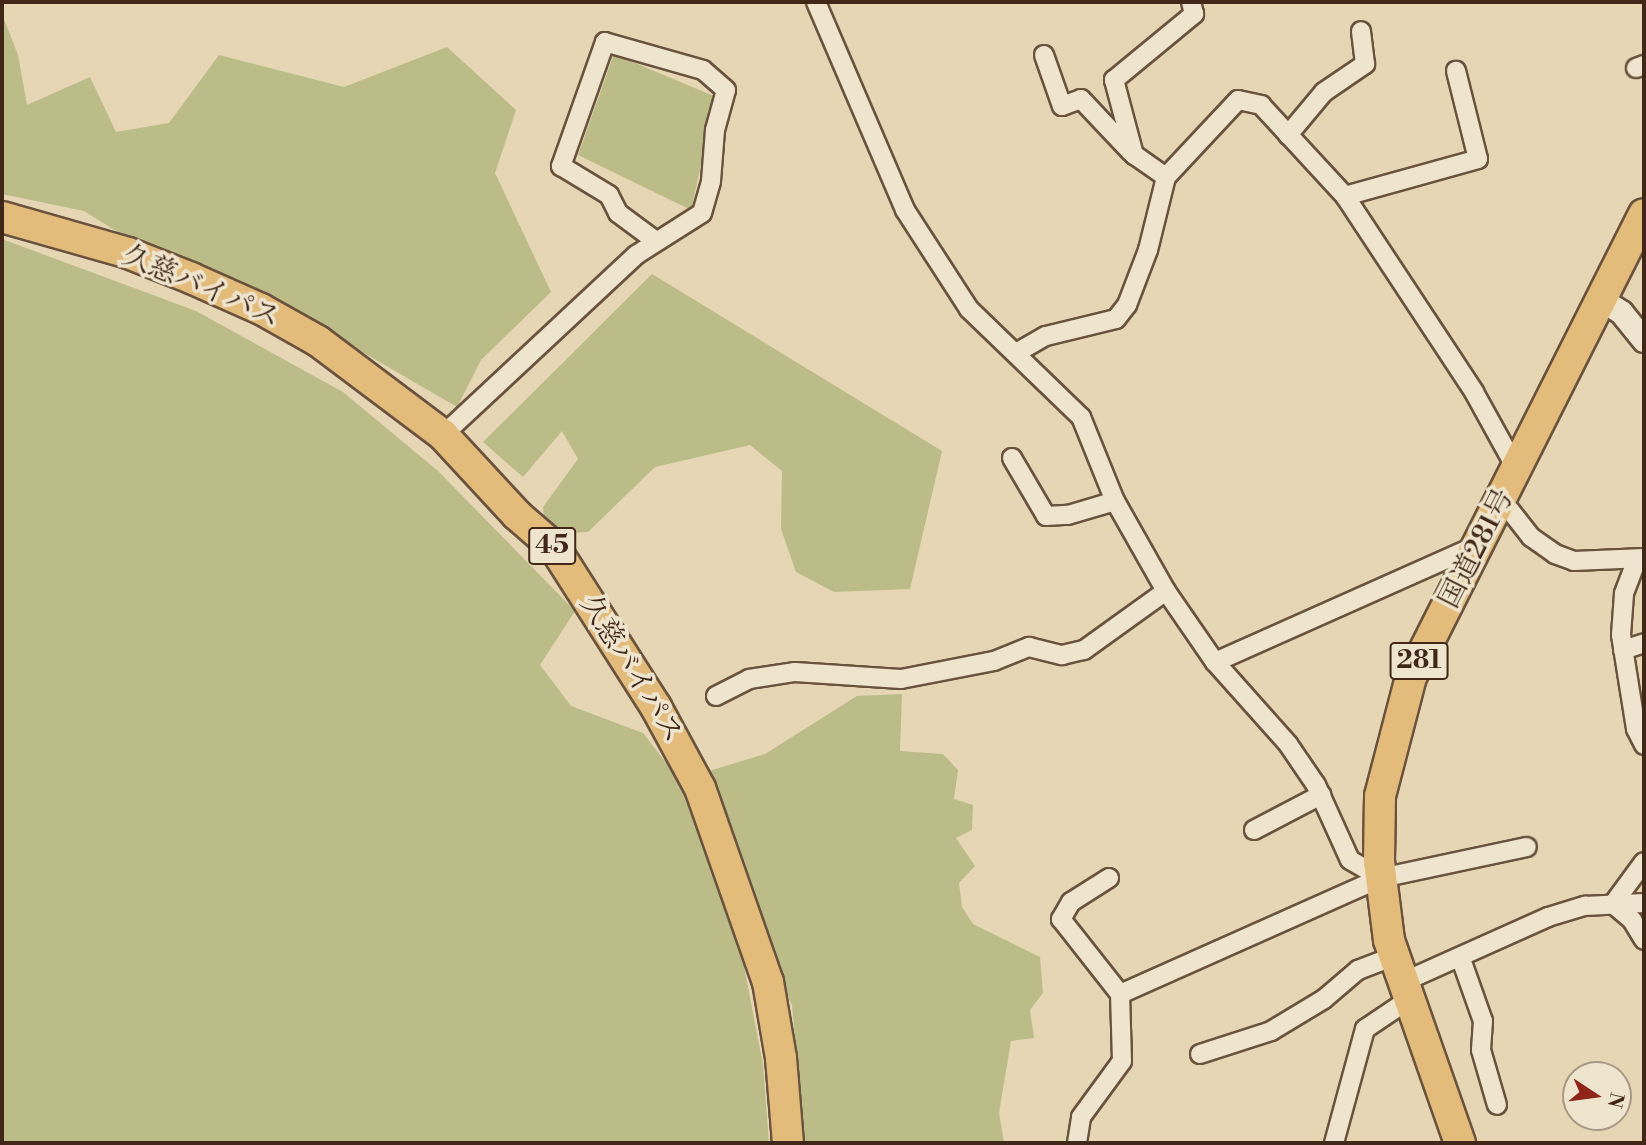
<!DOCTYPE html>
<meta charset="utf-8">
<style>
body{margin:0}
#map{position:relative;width:1646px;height:1145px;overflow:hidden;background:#e6d6b4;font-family:"Libre Bodoni","Noto Serif JP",serif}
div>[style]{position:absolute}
.green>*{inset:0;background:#bcbc88}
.roads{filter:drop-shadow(2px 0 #6a533e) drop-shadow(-2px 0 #6a533e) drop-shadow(0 2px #6a533e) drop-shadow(0 -2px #6a533e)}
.minor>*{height:18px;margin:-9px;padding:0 9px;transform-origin:9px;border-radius:9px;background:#efe4ce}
.tertiary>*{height:23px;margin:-11.5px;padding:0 11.5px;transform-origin:11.5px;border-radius:11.5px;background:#efe4ce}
.trunk>*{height:30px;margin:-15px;padding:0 15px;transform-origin:15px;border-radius:15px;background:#e3bb7a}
span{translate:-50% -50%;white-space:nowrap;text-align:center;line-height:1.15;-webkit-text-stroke:7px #efe4ce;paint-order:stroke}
.shield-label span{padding:2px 5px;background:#efe4ce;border:2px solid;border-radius:5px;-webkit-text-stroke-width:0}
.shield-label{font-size:26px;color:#402717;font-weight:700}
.street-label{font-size:28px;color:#402717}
.frame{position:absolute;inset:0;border:4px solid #402717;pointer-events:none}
.north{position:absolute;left:1562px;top:1061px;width:70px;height:70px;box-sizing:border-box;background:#efe4ce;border:2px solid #a99885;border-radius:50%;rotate:103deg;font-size:19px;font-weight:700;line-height:28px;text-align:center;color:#402717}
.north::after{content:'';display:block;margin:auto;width:24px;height:32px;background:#8f2418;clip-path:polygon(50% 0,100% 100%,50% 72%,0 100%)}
</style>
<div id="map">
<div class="green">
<div style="clip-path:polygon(2px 14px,18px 55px,27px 105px,90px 77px,116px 132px,169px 123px,219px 55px,344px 87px,447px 47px,516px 110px,495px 173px,551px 292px,481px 360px,457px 407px,237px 279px,148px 251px,84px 211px,2px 194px)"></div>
<div style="clip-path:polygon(614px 54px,716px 97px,691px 210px,578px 155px)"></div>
<div style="clip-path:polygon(2px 239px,196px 311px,343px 392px,438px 471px,575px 611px,540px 665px,571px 706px,643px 733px,681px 782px,735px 919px,763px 1065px,769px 1143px,2px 1143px)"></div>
<div style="clip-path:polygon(652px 274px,942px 451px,910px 589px,834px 592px,796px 572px,781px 529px,782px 471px,750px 445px,655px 467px,588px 532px,545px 534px,543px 507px,578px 459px,562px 431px,523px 477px,483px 442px)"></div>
<div style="clip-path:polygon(902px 694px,900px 751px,943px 754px,958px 770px,954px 799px,973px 805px,972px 830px,956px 838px,975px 866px,959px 883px,962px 907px,973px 924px,1040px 957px,1043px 993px,1030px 1010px,1034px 1038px,1011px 1041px,999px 1113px,1004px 1143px,804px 1143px,792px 1005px,767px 956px,709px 771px,765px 754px,857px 696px)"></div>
</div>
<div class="roads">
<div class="minor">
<div style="left:816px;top:2px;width:226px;rotate:66.8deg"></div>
<div style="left:905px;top:210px;width:118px;rotate:57.1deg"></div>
<div style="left:969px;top:309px;width:156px;rotate:44deg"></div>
<div style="left:1081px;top:417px;width:91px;rotate:68deg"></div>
<div style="left:1115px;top:501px;width:103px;rotate:60.5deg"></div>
<div style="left:1166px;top:591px;width:86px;rotate:55.4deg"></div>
<div style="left:1215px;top:662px;width:110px;rotate:48.3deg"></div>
<div style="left:1288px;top:744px;width:50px;rotate:55.7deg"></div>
<div style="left:1316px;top:785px;width:82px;rotate:65.6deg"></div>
<div style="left:1350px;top:860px;width:36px;rotate:30deg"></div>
<div style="left:1044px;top:55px;width:54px;rotate:70.6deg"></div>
<div style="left:1062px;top:106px;width:20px;rotate:-20deg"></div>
<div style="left:1081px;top:99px;width:73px;rotate:46.7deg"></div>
<div style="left:1636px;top:68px;width:9px;rotate:-21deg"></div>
<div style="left:1288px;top:135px;width:56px;rotate:-50.1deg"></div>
<div style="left:1324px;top:92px;width:50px;rotate:-34.3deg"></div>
<div style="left:1365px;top:64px;width:33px;rotate:-97deg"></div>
<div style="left:1166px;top:177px;width:39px;rotate:-145deg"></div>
<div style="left:1134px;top:155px;width:78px;rotate:-104.9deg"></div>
<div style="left:1114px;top:80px;width:104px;rotate:-39.5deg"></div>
<div style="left:1194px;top:14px;width:12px;rotate:-104deg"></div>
<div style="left:1345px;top:196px;width:138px;rotate:-15.5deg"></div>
<div style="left:1478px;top:159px;width:91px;rotate:-104deg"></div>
<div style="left:1016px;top:353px;width:34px;rotate:-30deg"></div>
<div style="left:1046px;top:336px;width:72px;rotate:-13.7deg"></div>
<div style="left:1116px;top:319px;width:18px;rotate:-52deg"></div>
<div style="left:1127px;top:305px;width:59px;rotate:-69.1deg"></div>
<div style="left:1148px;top:250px;width:75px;rotate:-76.1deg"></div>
<div style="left:1166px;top:177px;width:105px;rotate:-46.9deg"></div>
<div style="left:1238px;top:100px;width:24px;rotate:12deg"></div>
<div style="left:1261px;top:105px;width:124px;rotate:47.3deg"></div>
<div style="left:1345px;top:196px;width:235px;rotate:56.6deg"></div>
<div style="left:1474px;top:392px;width:89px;rotate:61.1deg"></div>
<div style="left:443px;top:435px;width:264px;rotate:-43deg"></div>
<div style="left:636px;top:255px;width:78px;rotate:-32.5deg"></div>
<div style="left:702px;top:213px;width:33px;rotate:-74deg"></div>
<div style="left:711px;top:181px;width:51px;rotate:-85.5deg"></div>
<div style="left:715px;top:130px;width:41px;rotate:-74.6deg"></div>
<div style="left:726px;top:90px;width:30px;rotate:-139deg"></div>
<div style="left:703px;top:70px;width:102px;rotate:-164.1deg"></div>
<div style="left:605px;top:42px;width:132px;rotate:109.5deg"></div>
<div style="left:561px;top:166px;width:56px;rotate:31.1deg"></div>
<div style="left:609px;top:195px;width:20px;rotate:63deg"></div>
<div style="left:618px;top:213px;width:47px;rotate:36.4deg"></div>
<div style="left:1012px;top:458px;width:67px;rotate:59.6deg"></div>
<div style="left:1046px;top:516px;width:22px;rotate:-3deg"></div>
<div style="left:1068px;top:515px;width:49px;rotate:-16.6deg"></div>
<div style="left:1502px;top:500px;width:47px;rotate:51.9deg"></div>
<div style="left:1531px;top:537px;width:29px;rotate:35deg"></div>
<div style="left:1555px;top:554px;width:20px;rotate:20deg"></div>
<div style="left:1574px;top:561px;width:70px;rotate:-2.5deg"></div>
<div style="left:1636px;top:562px;width:34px;rotate:111deg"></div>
<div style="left:1624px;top:594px;width:41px;rotate:94.2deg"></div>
<div style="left:1621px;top:635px;width:95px;rotate:80.9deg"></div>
<div style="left:1636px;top:729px;width:18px;rotate:63deg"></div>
<div style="left:1623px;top:650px;width:22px;rotate:-18deg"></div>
<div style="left:1215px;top:662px;width:286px;rotate:-24deg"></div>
<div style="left:716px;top:696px;width:37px;rotate:-27deg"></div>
<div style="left:749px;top:679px;width:47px;rotate:-8.7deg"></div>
<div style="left:795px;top:672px;width:106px;rotate:3.8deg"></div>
<div style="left:901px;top:679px;width:95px;rotate:-11deg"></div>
<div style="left:994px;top:661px;width:38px;rotate:-22deg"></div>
<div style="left:1029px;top:647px;width:34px;rotate:14deg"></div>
<div style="left:1062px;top:655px;width:23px;rotate:-13deg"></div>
<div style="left:1084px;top:650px;width:101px;rotate:-35.7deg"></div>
<div style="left:1254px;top:830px;width:76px;rotate:-27.6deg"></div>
<div style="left:1109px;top:878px;width:45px;rotate:147.7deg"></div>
<div style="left:1071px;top:902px;width:20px;rotate:120deg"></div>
<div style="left:1061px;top:919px;width:95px;rotate:51.8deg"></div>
<div style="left:1613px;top:904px;width:52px;rotate:-53.6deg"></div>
<div style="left:1613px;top:904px;width:25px;rotate:40deg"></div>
<div style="left:1632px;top:920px;width:23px;rotate:59deg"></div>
<div style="left:1461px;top:959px;width:66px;rotate:70.5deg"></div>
<div style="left:1483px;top:1021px;width:29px;rotate:94deg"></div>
<div style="left:1481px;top:1050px;width:57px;rotate:73.8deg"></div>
<div style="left:1403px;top:982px;width:159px;rotate:-24.1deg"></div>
<div style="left:1548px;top:917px;width:39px;rotate:-17deg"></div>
<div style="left:1585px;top:906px;width:59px;rotate:-2.9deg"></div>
<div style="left:1200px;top:1054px;width:75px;rotate:-17.9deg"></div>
<div style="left:1271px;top:1031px;width:62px;rotate:-31.1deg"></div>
<div style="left:1324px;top:999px;width:45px;rotate:-40.5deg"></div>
<div style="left:1358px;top:970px;width:39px;rotate:-21deg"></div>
<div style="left:1077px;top:1143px;width:26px;rotate:-81deg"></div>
<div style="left:1081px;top:1117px;width:69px;rotate:-53.8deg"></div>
<div style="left:1122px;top:1061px;width:67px;rotate:-91.7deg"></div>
<div style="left:1120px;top:994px;width:286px;rotate:-24deg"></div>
<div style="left:1381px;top:878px;width:149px;rotate:-12deg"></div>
<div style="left:1334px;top:1143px;width:118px;rotate:-74.8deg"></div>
<div style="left:1365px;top:1029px;width:52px;rotate:-34deg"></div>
</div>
<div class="tertiary">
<div style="left:1601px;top:299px;width:24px;rotate:33deg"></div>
<div style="left:1621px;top:312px;width:36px;rotate:51deg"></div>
</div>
<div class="trunk">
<div style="left:2px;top:217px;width:131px;rotate:15.9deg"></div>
<div style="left:128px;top:253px;width:68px;rotate:21.6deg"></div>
<div style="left:191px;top:278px;width:77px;rotate:23.9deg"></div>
<div style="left:261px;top:309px;width:65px;rotate:29.3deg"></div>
<div style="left:318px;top:341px;width:156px;rotate:36.9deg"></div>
<div style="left:443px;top:435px;width:109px;rotate:47.2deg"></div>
<div style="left:517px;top:515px;width:49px;rotate:40.9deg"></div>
<div style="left:554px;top:547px;width:190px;rotate:57.5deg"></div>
<div style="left:656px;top:707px;width:92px;rotate:61.5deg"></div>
<div style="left:700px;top:788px;width:206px;rotate:70.7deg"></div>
<div style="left:768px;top:982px;width:77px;rotate:80.3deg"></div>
<div style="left:781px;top:1058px;width:85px;rotate:85.3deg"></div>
<div style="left:1460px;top:1143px;width:215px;rotate:-109.3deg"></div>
<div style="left:1389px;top:940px;width:80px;rotate:-97.2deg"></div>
<div style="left:1379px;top:861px;width:65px;rotate:-89.1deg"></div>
<div style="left:1380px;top:796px;width:123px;rotate:-75.4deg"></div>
<div style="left:1411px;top:677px;width:518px;rotate:-63.29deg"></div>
</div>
</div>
<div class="shield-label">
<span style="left:552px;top:546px">45</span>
<span style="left:1419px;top:661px">281</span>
</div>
<div class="street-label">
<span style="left:201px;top:287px;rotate:23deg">久慈バイパス</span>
<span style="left:1477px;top:549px;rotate:-63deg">国道281号</span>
<span style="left:631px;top:669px;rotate:58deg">久慈バイパス</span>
</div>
<div class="frame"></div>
<div class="north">N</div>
</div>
